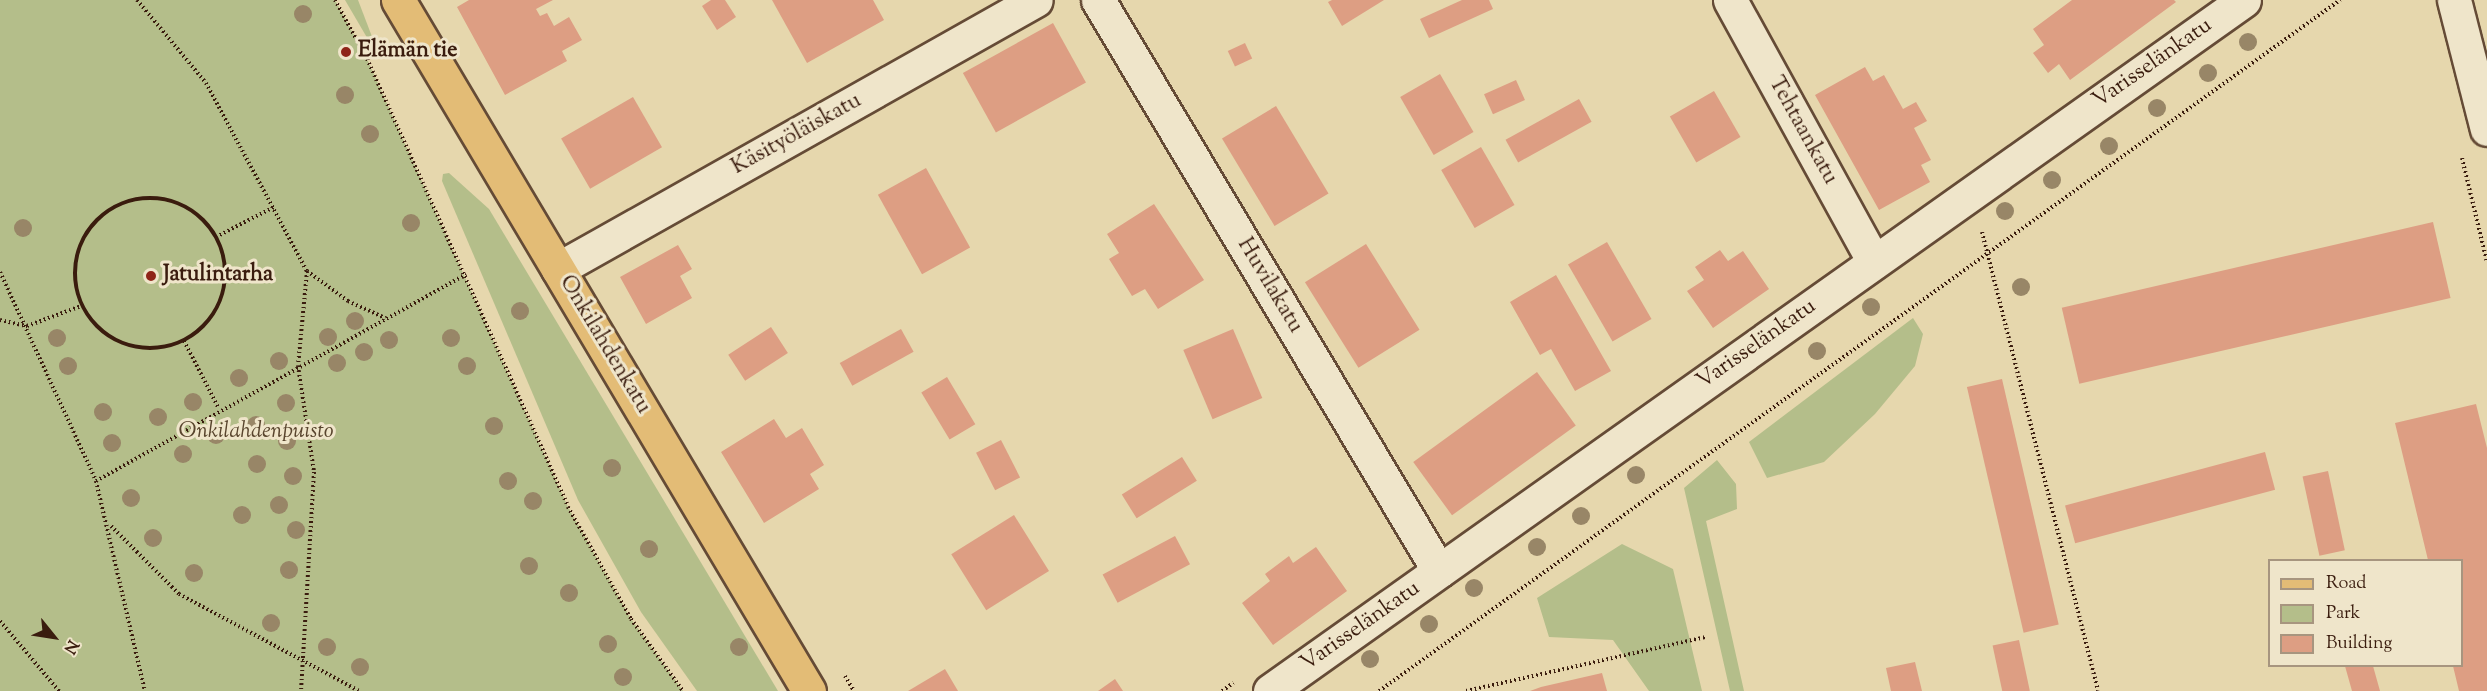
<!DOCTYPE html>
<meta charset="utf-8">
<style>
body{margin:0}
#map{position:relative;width:2487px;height:691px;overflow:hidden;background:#e6d7ad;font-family:"Sorts Mill Goudy",serif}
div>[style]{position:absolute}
.green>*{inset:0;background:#b4be8a}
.building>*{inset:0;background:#dd9e83;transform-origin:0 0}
.path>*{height:4px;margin-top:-2px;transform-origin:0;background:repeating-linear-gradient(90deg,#3a1c0e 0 1.5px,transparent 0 4.5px)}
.path>.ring{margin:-2px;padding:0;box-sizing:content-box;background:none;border:4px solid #3a1c0e;border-radius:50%}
.roads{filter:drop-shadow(2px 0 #654b36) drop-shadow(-2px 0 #654b36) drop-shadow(0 2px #654b36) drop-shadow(0 -2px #654b36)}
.minor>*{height:33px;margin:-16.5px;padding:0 16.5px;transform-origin:16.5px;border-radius:16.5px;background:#efe5ca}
.major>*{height:33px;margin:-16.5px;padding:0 16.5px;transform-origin:16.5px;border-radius:16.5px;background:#e3bc76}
.trees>*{width:18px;height:18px;margin:-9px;border-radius:50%;background:#988667}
.dots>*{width:16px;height:16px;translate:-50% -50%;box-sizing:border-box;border:3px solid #efe5ca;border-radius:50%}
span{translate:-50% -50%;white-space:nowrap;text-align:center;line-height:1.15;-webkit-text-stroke:6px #efe5ca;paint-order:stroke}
.poi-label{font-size:22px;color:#3a1c0e;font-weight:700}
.left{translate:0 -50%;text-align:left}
.street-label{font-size:22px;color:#3a1c0e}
.park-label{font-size:22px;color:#58442d;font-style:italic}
.legend{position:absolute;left:2268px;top:559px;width:195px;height:108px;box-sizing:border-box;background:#efe5ca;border:2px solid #a7957f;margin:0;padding:8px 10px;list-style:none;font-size:18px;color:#3a1c0e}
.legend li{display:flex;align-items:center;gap:12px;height:30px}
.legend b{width:30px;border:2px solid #a7957f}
.north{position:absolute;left:24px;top:607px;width:60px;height:60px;-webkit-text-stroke:4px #efe5ca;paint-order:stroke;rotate:120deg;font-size:16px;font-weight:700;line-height:24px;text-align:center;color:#3a1c0e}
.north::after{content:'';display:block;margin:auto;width:21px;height:27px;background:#3a1c0e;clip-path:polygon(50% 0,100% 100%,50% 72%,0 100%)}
</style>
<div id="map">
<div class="green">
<div style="clip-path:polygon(0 0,335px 0,367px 59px,568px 507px,631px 619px,683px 691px,0 691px)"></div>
<div style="clip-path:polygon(345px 0,358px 0,379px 55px,376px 53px)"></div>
<div style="clip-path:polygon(449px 173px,489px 209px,778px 691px,697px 691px,641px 612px,578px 500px,442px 181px,443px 174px)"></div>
<div style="clip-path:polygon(1913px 318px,1923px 334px,1915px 366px,1875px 414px,1824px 462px,1767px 478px,1749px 442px)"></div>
<div style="clip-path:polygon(1717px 460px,1736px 484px,1737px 509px,1706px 521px,1744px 691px,1730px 691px,1684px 488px)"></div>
<div style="clip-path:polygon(1622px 544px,1673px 569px,1702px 691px,1649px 691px,1613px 640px,1549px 637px,1537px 598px)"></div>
</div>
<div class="building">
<div style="clip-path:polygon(469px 0,553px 0,536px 9px,540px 16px,547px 13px,554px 26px,569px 17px,582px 40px,562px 51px,567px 61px,505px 95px,457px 7px)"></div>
<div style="clip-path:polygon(711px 0,725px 0,736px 17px,717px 30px,702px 6px)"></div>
<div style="clip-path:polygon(772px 0,873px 0,884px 20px,807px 63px)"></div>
<div style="clip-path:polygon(1332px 0,1384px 0,1342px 26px,1328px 2px)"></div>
<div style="clip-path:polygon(1462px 0,1489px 0,1493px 9px,1429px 38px,1420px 19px)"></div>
<div style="clip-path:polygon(2072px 0,2174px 0,2176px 2px,2070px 80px,2059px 64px,2048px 73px,2033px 53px,2044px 45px,2033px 29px)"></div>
<div style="left:1053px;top:23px;width:68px;height:103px;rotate:61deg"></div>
<div style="left:1245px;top:43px;width:17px;height:19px;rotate:65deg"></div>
<div style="clip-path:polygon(1865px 67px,1873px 81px,1884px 75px,1903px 109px,1916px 102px,1927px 121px,1914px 128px,1931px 160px,1921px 165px,1930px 182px,1879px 210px,1815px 95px)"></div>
<div style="left:1440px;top:74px;width:67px;height:46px;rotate:60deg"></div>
<div style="left:1516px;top:80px;width:22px;height:35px;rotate:66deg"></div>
<div style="left:1714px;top:91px;width:53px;height:51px;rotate:60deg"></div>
<div style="left:633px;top:97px;width:58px;height:83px;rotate:60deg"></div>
<div style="left:1579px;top:99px;width:26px;height:84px;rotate:61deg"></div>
<div style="left:1276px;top:106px;width:102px;height:63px;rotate:59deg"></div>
<div style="left:1481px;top:147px;width:67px;height:46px;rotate:60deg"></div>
<div style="left:926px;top:168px;width:91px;height:55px;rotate:61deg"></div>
<div style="clip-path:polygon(1154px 204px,1204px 280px,1158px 309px,1145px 289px,1132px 296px,1109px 259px,1119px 253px,1107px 234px)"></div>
<div style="left:2433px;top:222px;width:78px;height:381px;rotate:77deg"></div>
<div style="left:1607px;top:242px;width:89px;height:45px;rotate:60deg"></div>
<div style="left:1366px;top:244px;width:101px;height:72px;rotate:58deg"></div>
<div style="clip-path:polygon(678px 245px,692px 269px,680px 276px,692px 298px,646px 324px,620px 277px)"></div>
<div style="clip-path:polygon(1720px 250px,1728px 261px,1743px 251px,1769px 289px,1713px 328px,1687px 291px,1704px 280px,1695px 267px)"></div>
<div style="clip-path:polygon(1556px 275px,1611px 371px,1575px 391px,1551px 349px,1540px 355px,1510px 302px)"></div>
<div style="left:771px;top:327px;width:31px;height:51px;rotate:57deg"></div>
<div style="left:901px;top:329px;width:26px;height:70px;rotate:61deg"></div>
<div style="left:1233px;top:329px;width:75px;height:54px;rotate:67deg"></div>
<div style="left:1537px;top:372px;width:66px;height:153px;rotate:54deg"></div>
<div style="left:947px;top:377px;width:55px;height:30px;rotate:59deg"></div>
<div style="left:2002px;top:379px;width:252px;height:36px;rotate:77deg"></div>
<div style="clip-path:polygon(2476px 404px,2487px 448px,2487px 691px,2459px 691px,2453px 666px,2462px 666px,2462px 560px,2428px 560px,2395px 423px)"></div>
<div style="clip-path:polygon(774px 419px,786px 438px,802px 428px,824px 465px,810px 474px,819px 489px,764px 523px,721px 452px)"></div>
<div style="left:1001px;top:440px;width:42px;height:28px;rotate:63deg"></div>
<div style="left:2265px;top:452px;width:39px;height:207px;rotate:75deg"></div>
<div style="left:1182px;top:457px;width:28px;height:71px;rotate:58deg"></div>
<div style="left:2328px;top:471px;width:81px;height:26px;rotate:78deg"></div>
<div style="left:1014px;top:515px;width:66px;height:74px;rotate:58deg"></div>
<div style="left:1175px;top:536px;width:32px;height:82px;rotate:62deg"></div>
<div style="clip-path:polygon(1316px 547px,1347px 591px,1273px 645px,1242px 603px,1270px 581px,1265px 574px,1289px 556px,1293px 563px)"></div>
<div style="left:2019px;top:640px;width:52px;height:27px;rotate:78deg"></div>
<div style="clip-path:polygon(1915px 662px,1922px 691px,1891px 691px,1886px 668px)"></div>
<div style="clip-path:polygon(2345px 666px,2373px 666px,2380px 691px,2352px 691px)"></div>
<div style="clip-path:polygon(945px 669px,958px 691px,908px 691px)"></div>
<div style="clip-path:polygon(1602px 673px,1607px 691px,1530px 691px,1541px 687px)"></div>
<div style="clip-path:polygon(1115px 679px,1123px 691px,1098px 691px)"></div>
</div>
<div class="path">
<div style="left:137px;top:0;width:108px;rotate:50.3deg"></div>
<div style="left:206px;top:83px;width:213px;rotate:61.8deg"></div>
<div style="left:307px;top:271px;width:95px;rotate:95.4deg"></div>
<div style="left:298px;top:366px;width:107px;rotate:81.4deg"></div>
<div style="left:314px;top:472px;width:219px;rotate:93.4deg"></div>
<div style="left:335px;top:0;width:67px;rotate:61.5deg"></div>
<div style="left:367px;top:59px;width:491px;rotate:65.8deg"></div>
<div style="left:568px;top:507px;width:129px;rotate:60.6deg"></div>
<div style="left:631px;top:619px;width:89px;rotate:54.2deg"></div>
<div style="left:2462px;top:158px;width:107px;rotate:76.5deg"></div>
<div class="ring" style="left:75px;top:198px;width:146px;height:146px"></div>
<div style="left:1982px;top:232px;width:473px;rotate:75.8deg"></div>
<div style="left:216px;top:237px;width:65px;rotate:-27.3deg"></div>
<div style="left:307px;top:271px;width:51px;rotate:36.2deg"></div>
<div style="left:348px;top:301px;width:41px;rotate:24.7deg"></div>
<div style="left:0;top:272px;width:230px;rotate:65.3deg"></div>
<div style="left:96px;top:481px;width:216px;rotate:76.9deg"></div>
<div style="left:0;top:320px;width:28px;rotate:13deg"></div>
<div style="left:27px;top:326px;width:58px;rotate:-20.3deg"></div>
<div style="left:184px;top:341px;width:76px;rotate:62.8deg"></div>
<div style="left:96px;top:481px;width:424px;rotate:-29.2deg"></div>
<div style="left:111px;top:526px;width:96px;rotate:45deg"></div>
<div style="left:179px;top:594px;width:204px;rotate:28.3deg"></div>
<div style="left:0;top:621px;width:92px;rotate:49.9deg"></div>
<div style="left:845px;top:676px;width:17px;rotate:59deg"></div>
<div style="left:1222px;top:691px;width:14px;rotate:-36deg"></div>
<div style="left:1379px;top:691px;width:1184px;rotate:-35.72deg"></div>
<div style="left:1466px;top:691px;width:245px;rotate:-12.7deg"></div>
</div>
<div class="roads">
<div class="minor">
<div style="left:1098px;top:0;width:665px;rotate:59.15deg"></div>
<div style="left:1730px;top:0;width:299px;rotate:61.2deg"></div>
<div style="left:2454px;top:0;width:133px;rotate:75.7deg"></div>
<div style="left:558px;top:269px;width:548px;rotate:-29.37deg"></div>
<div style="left:1270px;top:691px;width:1194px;rotate:-35.35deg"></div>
</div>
<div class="major">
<div style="left:398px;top:0;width:804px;rotate:59.26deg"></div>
</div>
</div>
<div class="trees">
<div style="left:303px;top:14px"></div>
<div style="left:2248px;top:42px"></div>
<div style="left:2208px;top:73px"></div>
<div style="left:345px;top:95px"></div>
<div style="left:2157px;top:108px"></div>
<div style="left:370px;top:134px"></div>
<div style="left:2109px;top:146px"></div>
<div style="left:2052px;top:180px"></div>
<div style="left:2005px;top:211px"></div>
<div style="left:411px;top:223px"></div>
<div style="left:23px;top:228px"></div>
<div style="left:2021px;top:287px"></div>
<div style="left:1871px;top:307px"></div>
<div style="left:520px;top:311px"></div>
<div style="left:355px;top:321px"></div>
<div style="left:328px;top:337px"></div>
<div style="left:57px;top:338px"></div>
<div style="left:451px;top:338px"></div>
<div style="left:389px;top:340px"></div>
<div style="left:1817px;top:351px"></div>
<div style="left:364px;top:352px"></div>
<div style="left:279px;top:361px"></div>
<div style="left:337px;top:363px"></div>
<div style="left:68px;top:366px"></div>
<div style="left:467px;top:366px"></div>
<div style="left:239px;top:378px"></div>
<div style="left:193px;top:402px"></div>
<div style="left:286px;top:403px"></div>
<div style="left:103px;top:412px"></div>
<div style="left:158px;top:417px"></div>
<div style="left:256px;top:425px"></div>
<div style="left:494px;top:426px"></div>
<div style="left:216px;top:435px"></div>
<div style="left:287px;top:441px"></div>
<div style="left:112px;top:443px"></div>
<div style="left:183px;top:454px"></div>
<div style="left:257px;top:464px"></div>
<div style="left:612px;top:468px"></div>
<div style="left:1636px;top:475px"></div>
<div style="left:293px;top:476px"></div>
<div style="left:508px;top:481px"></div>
<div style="left:131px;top:498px"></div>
<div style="left:533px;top:501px"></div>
<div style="left:279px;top:505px"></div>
<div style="left:242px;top:515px"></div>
<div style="left:1581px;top:516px"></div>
<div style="left:296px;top:530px"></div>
<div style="left:153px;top:538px"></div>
<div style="left:1537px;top:547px"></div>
<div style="left:649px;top:549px"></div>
<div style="left:529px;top:566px"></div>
<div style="left:289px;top:570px"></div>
<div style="left:194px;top:573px"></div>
<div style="left:1474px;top:588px"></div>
<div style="left:569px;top:593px"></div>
<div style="left:271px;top:623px"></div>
<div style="left:1429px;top:624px"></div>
<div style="left:608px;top:644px"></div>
<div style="left:327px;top:647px"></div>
<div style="left:739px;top:647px"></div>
<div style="left:1370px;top:659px"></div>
<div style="left:360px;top:667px"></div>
<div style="left:623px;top:677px"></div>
</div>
<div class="dots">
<div style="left:346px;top:52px;background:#8f2418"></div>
<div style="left:151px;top:276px;background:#8f2418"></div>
</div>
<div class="poi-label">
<span class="left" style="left:358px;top:52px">Elämän tie</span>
<span class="left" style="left:163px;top:276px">Jatulintarha</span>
</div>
<div class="street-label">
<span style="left:2153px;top:64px;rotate:-35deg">Varisselänkatu</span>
<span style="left:1802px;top:131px;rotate:61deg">Tehtaankatu</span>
<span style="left:797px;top:135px;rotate:-29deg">Käsityöläiskatu</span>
<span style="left:1269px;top:286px;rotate:59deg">Huvilakatu</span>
<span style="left:604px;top:345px;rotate:59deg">Onkilahdenkatu</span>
<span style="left:1757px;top:345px;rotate:-35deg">Varisselänkatu</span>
<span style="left:1361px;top:627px;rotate:-35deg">Varisselänkatu</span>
</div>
<div class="park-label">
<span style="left:256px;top:433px">Onkilahdenpuisto</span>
</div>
<ul class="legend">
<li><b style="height:8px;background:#e3bc76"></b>Road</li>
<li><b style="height:16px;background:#b4be8a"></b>Park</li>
<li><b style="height:16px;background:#dd9e83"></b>Building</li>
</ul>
<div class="north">N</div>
</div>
